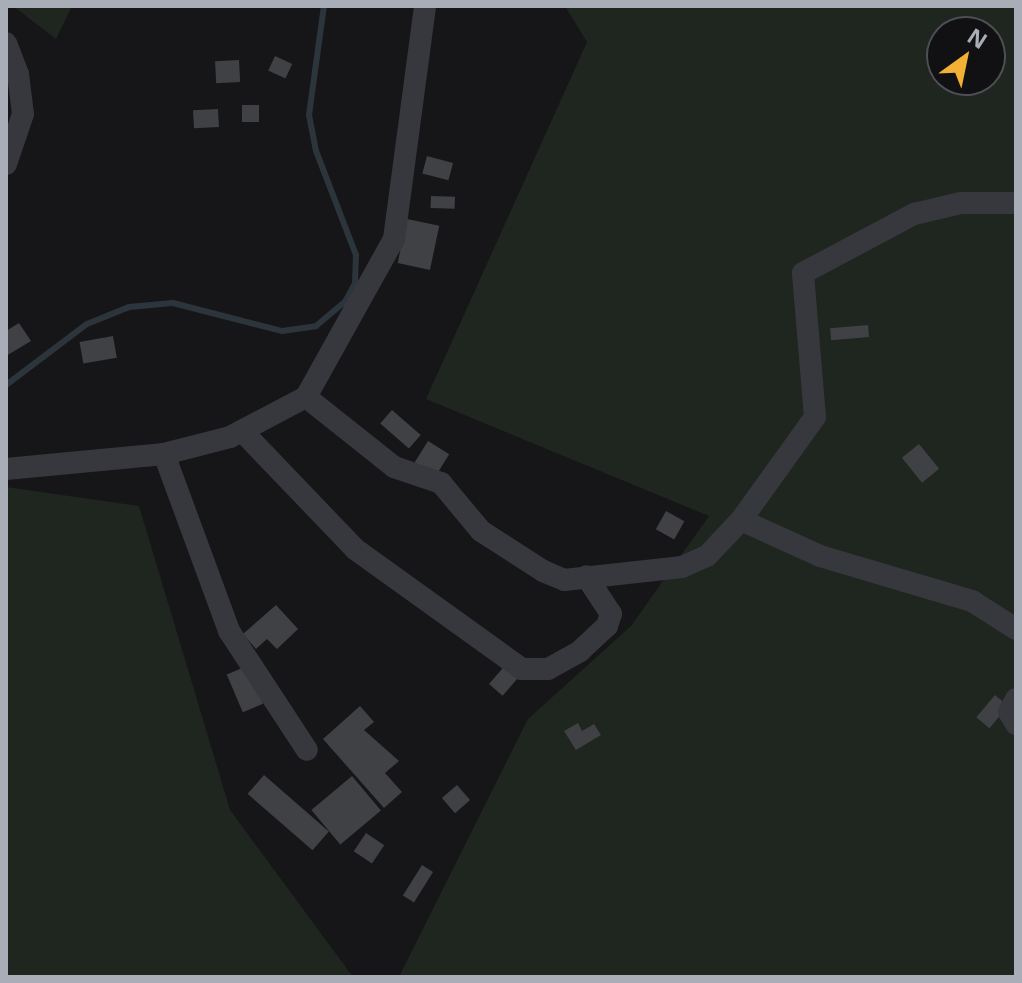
<!DOCTYPE html>
<style>
body{margin:0}
#map{position:relative;width:1022px;height:983px;overflow:hidden;background:#161618;font-family:"Noto Sans",sans-serif}
div>[style]{position:absolute}
.green>*{inset:0;background:#1e261f}
.stream>*{height:6px;margin:-3px;padding:0 3px;transform-origin:3px;border-radius:3px;background:#2c353c}
.building>*{inset:0;background:#404145;transform-origin:0 0}
.street>*{height:22px;margin:-11px;padding:0 11px;transform-origin:11px;border-radius:11px;background:#37383d}
span{translate:-50% -50%;white-space:nowrap;text-align:center;line-height:1.15;-webkit-text-stroke:8px #111113;paint-order:stroke}
.frame{position:absolute;inset:0;border:8px solid #a8adb8;pointer-events:none}
.north{position:absolute;left:926px;top:16px;width:80px;height:80px;box-sizing:border-box;background:#111113;border:2px solid #4d4f55;border-radius:50%;rotate:33deg;font-size:22px;font-weight:700;line-height:32px;text-align:center;color:#a8adb8}
.north::after{content:'';display:block;margin:auto;width:28px;height:36px;background:#f2b134;clip-path:polygon(50% 0,100% 100%,50% 72%,0 100%)}
</style>
<div id="map">
<div class="green">
<div style="clip-path:polygon(13px 6px,72px 6px,56px 39px)"></div>
<div style="clip-path:polygon(evenodd,565px 6px,1016px 6px,1016px 977px,399px 977px,528px 719px,631px 626px,709px 516px,426px 399px,587px 42px,565px 6px,942px 32px,990px 32px,990px 80px,942px 80px,942px 32px)"></div>
<div style="clip-path:polygon(6px 487px,139px 506px,230px 810px,353px 977px,6px 977px)"></div>
</div>
<div class="stream">
<div style="left:6px;top:385px;width:101px;rotate:-37deg"></div>
<div style="left:87px;top:324px;width:45px;rotate:-22deg"></div>
<div style="left:129px;top:307px;width:44px;rotate:-5.2deg"></div>
<div style="left:173px;top:303px;width:113px;rotate:14.4deg"></div>
<div style="left:282px;top:331px;width:34px;rotate:-8deg"></div>
<div style="left:316px;top:326px;width:38px;rotate:-40deg"></div>
<div style="left:345px;top:302px;width:21px;rotate:-62deg"></div>
<div style="left:355px;top:283px;width:28px;rotate:-88deg"></div>
<div style="left:356px;top:255px;width:111px;rotate:-111deg"></div>
<div style="left:316px;top:151px;width:37px;rotate:-101deg"></div>
<div style="left:309px;top:115px;width:110px;rotate:-82.2deg"></div>
</div>
<div class="building">
<div style="left:275px;top:56px;width:19px;height:16px;rotate:25deg"></div>
<div style="left:239px;top:60px;width:22px;height:24px;rotate:87deg"></div>
<div style="left:242px;top:105px;width:17px;height:17px"></div>
<div style="left:218px;top:109px;width:18px;height:25px;rotate:87deg"></div>
<div style="left:427px;top:156px;width:27px;height:18px;rotate:15deg"></div>
<div style="left:431px;top:196px;width:24px;height:12px;rotate:2deg"></div>
<div style="left:407px;top:219px;width:33px;height:45px;rotate:12deg"></div>
<div style="clip-path:polygon(19px 323px,31px 341px,6px 356px,6px 331px)"></div>
<div style="left:868px;top:325px;width:12px;height:38px;rotate:85deg"></div>
<div style="left:113px;top:336px;width:22px;height:34px;rotate:80deg"></div>
<div style="left:392px;top:410px;width:38px;height:18px;rotate:41deg"></div>
<div style="left:428px;top:441px;width:25px;height:25px;rotate:32deg"></div>
<div style="left:919px;top:444px;width:32px;height:22px;rotate:51deg"></div>
<div style="left:666px;top:511px;width:21px;height:21px;rotate:29deg"></div>
<div style="clip-path:polygon(276px 605px,298px 629px,277px 649px,267px 639px,256px 649px,243px 634px)"></div>
<div style="left:508px;top:662px;width:18px;height:29px;rotate:41deg"></div>
<div style="left:247px;top:666px;width:41px;height:22px;rotate:67deg"></div>
<div style="left:995px;top:695px;width:17px;height:29px;rotate:40deg"></div>
<div style="clip-path:polygon(360px 706px,374px 722px,364px 730px,399px 761px,385px 773px,402px 792px,384px 808px,323px 739px)"></div>
<div style="clip-path:polygon(578px 723px,582px 731px,594px 724px,601px 735px,576px 750px,564px 731px)"></div>
<div style="left:264px;top:775px;width:86px;height:25px;rotate:41deg"></div>
<div style="left:352px;top:776px;width:45px;height:53px;rotate:50deg"></div>
<div style="left:457px;top:785px;width:20px;height:20px;rotate:49deg"></div>
<div style="left:366px;top:833px;width:22px;height:22px;rotate:34deg"></div>
<div style="left:422px;top:865px;width:13px;height:36px;rotate:32deg"></div>
</div>
<div class="street">
<div style="left:6px;top:43px;width:33px;rotate:69deg"></div>
<div style="left:18px;top:74px;width:40px;rotate:82.9deg"></div>
<div style="left:23px;top:114px;width:53px;rotate:108.8deg"></div>
<div style="left:306px;top:397px;width:112px;rotate:38.5deg"></div>
<div style="left:394px;top:467px;width:50px;rotate:18.8deg"></div>
<div style="left:441px;top:483px;width:62px;rotate:50.2deg"></div>
<div style="left:481px;top:531px;width:74px;rotate:32.8deg"></div>
<div style="left:543px;top:571px;width:23px;rotate:23deg"></div>
<div style="left:564px;top:580px;width:119px;rotate:-6.3deg"></div>
<div style="left:682px;top:567px;width:27px;rotate:-24deg"></div>
<div style="left:707px;top:556px;width:50px;rotate:-46.6deg"></div>
<div style="left:741px;top:520px;width:127px;rotate:-54.3deg"></div>
<div style="left:815px;top:417px;width:144px;rotate:-94.8deg"></div>
<div style="left:803px;top:273px;width:126px;rotate:-28deg"></div>
<div style="left:914px;top:214px;width:48px;rotate:-13.2deg"></div>
<div style="left:961px;top:203px;width:55px"></div>
<div style="left:242px;top:431px;width:163px;rotate:46.2deg"></div>
<div style="left:355px;top:549px;width:206px;rotate:35.7deg"></div>
<div style="left:522px;top:669px;width:26px"></div>
<div style="left:548px;top:669px;width:37px;rotate:-29deg"></div>
<div style="left:580px;top:651px;width:37px;rotate:-43deg"></div>
<div style="left:607px;top:626px;width:13px;rotate:-72deg"></div>
<div style="left:611px;top:614px;width:45px;rotate:-123.3deg"></div>
<div style="left:164px;top:454px;width:189px;rotate:69.8deg"></div>
<div style="left:229px;top:631px;width:142px;rotate:56.8deg"></div>
<div style="left:6px;top:469px;width:159px;rotate:-5.4deg"></div>
<div style="left:164px;top:454px;width:68px;rotate:-14.4deg"></div>
<div style="left:230px;top:437px;width:86px;rotate:-27.8deg"></div>
<div style="left:306px;top:397px;width:181px;rotate:-60.9deg"></div>
<div style="left:394px;top:239px;width:235px;rotate:-82.4deg"></div>
<div style="left:741px;top:520px;width:87px;rotate:24.5deg"></div>
<div style="left:820px;top:556px;width:159px;rotate:16.5deg"></div>
<div style="left:972px;top:601px;width:52px;rotate:32.5deg"></div>
<div style="left:1016px;top:699px;width:15px;rotate:118deg"></div>
<div style="left:1009px;top:712px;width:14px;rotate:60deg"></div>
</div>
<div class="frame"></div>
<div class="north">N</div>
</div>
